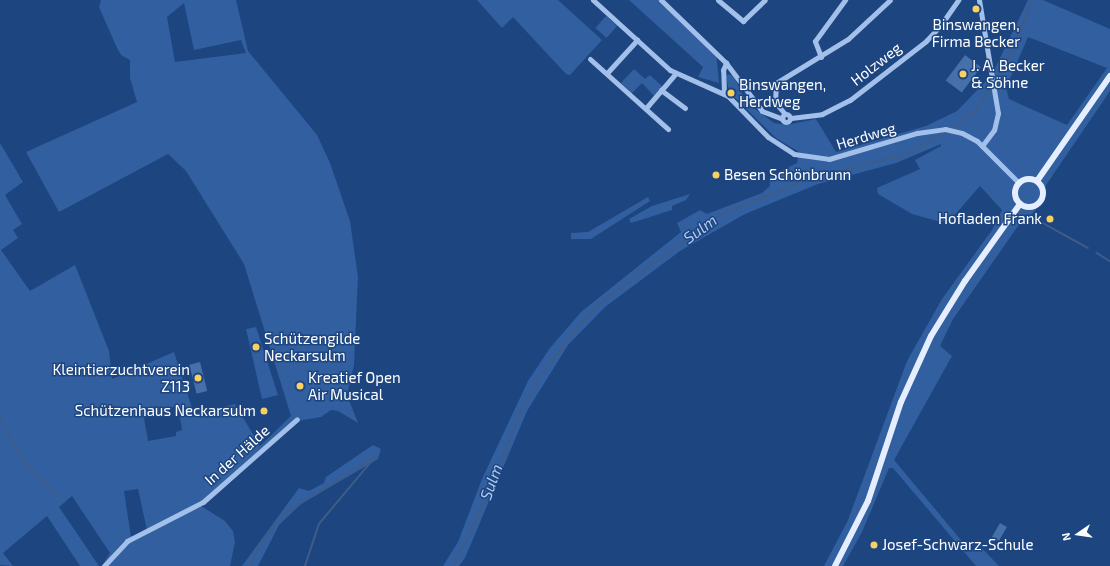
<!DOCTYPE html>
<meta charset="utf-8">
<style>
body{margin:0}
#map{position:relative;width:1110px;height:566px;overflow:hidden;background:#1d4580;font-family:"Exo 2",sans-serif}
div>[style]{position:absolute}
.green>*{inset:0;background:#315f9f;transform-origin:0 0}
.stream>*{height:1.5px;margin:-0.75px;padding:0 0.75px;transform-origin:0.75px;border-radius:0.75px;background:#3f5c88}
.building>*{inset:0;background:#4670aa;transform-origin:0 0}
.minor>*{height:5px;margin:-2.5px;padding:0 2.5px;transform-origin:2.5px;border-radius:2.5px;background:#a2c0e9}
.minor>.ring{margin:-2.5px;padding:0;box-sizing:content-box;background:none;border:5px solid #a2c0e9;border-radius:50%}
.major>*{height:6px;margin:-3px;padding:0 3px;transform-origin:3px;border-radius:3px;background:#e5eefe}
.major>.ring{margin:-3px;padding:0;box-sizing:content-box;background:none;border:6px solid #e5eefe;border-radius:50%}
.dots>*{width:11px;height:11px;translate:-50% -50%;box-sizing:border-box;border:2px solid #1d4580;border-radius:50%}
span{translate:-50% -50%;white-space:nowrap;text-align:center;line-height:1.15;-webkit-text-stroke:3px #1d4580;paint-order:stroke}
.poi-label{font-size:15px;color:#fff}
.left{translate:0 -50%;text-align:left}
.right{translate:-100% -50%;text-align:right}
.street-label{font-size:15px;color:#fff}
.water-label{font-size:16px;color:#adcaf1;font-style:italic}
.north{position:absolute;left:1058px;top:514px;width:40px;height:40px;-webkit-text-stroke:3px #1d4580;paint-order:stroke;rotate:257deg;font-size:11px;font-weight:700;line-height:16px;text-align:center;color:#fff}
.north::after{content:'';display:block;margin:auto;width:14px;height:18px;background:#fff;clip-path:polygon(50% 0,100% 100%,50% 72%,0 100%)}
</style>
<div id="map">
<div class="green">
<div style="clip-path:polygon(evenodd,101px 0,236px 0,248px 51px,317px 135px,330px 163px,350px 221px,358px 277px,354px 365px,347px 395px,358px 423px,338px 411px,331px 410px,321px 417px,297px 421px,201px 506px,225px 521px,233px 531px,235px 542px,230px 566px,102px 566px,110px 553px,72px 496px,59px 507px,99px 566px,80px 566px,47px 516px,3px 553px,13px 566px,0 565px,0 143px,23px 182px,5px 195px,22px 224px,13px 230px,18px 238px,1px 250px,30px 291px,75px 265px,109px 351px,112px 379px,174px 352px,194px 414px,235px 404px,260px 446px,291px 416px,244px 264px,186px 171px,168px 154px,59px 212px,26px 152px,137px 102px,130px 78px,130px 60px,121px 55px,117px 48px,99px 7px,101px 0,184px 3px,194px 50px,241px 40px,246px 53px,175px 62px,167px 17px,184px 3px,101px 0,178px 405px,182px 430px,176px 432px,176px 436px,148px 441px,144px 418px,178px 405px,101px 0,138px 489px,147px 530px,131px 537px,124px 491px,138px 489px)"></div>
<div style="clip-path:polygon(477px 0,558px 0,602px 40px,570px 75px,566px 74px,513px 17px,502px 28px)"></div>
<div style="clip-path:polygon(629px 0,661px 0,716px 52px,719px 83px,698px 77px,703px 67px)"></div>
<div style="clip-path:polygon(evenodd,1028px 0,1043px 0,1110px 29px,1110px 91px,1046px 185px,1044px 201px,1031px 215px,1025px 216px,953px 319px,940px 346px,952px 356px,894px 460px,971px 552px,977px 543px,999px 566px,976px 566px,893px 468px,889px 468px,862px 532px,843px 566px,824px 566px,848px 520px,907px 361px,942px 299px,992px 230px,1002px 210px,980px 186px,953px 217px,941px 222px,912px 214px,878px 194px,877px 188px,920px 169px,915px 160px,941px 146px,941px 144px,896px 163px,818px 184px,745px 214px,680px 251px,605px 307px,568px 345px,527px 411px,465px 558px,459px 566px,443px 566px,458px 542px,482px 479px,528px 381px,550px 348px,581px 312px,681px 232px,677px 223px,700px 210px,707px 214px,762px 193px,770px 186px,769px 177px,797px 163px,799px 152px,776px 138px,729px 92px,726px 76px,729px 74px,734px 77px,747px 103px,774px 123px,787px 125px,816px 119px,836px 152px,926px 126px,957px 111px,986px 81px,987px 85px,1028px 0,1028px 37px,1107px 68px,1067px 125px,1009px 99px,1006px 88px,1028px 37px)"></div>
<div style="left:606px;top:16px;width:15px;height:16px;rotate:42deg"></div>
<div style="clip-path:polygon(634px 69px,645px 79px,650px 75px,663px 87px,654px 96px,642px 83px,632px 93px,621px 83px)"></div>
<div style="clip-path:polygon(690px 194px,686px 200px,672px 206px,672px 210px,631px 223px,629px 219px,652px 206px)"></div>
<div style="clip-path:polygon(648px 197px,650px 201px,591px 239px,571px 239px,571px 233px,588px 232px)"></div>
<div style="clip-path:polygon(256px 327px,278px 395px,262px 399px,246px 329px)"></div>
<div style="clip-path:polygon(373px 445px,381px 449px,378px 459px,301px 504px,279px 525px,258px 566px,242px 566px,299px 488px,309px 491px,324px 483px,326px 477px)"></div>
</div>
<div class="stream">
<div style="left:995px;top:84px;width:28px;rotate:-60deg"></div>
<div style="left:1009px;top:60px;width:64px;rotate:-69deg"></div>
<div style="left:953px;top:129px;width:27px;rotate:-39deg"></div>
<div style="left:974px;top:112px;width:29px;rotate:-55deg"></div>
<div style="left:1032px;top:217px;width:64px;rotate:29deg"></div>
<div style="left:1097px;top:253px;width:15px;rotate:32deg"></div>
<div style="left:0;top:416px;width:11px;rotate:63deg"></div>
<div style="left:7px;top:432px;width:41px;rotate:57.8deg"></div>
<div style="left:29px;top:467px;width:41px;rotate:45deg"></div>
<div style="left:251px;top:566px;width:10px;rotate:-73deg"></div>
<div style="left:254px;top:556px;width:42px;rotate:-56.7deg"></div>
<div style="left:277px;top:521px;width:13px;rotate:-42deg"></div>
<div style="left:287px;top:512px;width:104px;rotate:-32deg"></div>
<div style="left:305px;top:566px;width:44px;rotate:-71.6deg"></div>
<div style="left:319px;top:524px;width:87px;rotate:-50.1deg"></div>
<div style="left:454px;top:566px;width:70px;rotate:-64.5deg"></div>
<div style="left:484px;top:503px;width:94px;rotate:-68.1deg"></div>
<div style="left:519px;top:416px;width:45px;rotate:-62.3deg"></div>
<div style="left:540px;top:376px;width:70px;rotate:-52deg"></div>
<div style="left:583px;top:321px;width:36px;rotate:-44deg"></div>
<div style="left:609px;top:296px;width:138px;rotate:-35.9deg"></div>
<div style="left:721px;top:215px;width:94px;rotate:-22.5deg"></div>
<div style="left:808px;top:179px;width:101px;rotate:-14.3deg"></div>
<div style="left:906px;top:154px;width:47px;rotate:-27.6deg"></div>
</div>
<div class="building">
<div style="left:965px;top:55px;width:20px;height:32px;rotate:37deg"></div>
<div style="left:200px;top:362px;width:30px;height:11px;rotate:76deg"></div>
<div style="left:1000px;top:523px;width:8px;height:16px;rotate:30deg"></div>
</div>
<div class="minor">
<div style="left:593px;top:0;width:104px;rotate:42.3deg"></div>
<div style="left:670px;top:70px;width:64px;rotate:24.1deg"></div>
<div style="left:728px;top:96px;width:57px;rotate:45.7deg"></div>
<div style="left:768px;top:137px;width:31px;rotate:33deg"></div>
<div style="left:794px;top:154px;width:35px;rotate:8deg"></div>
<div style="left:829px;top:159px;width:92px;rotate:-16.5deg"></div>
<div style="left:917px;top:133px;width:28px;rotate:-8deg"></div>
<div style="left:945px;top:129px;width:17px;rotate:13deg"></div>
<div style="left:962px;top:133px;width:17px;rotate:28deg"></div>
<div style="left:977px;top:141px;width:59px;rotate:45deg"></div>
<div style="left:661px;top:0;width:91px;rotate:44.1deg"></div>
<div style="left:726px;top:63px;width:60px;rotate:53.1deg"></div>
<div style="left:762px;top:111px;width:22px;rotate:21deg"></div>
<div style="left:718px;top:0;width:33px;rotate:40deg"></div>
<div style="left:743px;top:21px;width:30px;rotate:-44deg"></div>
<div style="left:979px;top:0;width:115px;rotate:80.5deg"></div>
<div style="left:998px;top:113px;width:17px;rotate:103deg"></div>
<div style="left:994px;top:130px;width:20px;rotate:127deg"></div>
<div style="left:821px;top:57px;width:17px;rotate:-111deg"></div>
<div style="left:815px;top:41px;width:51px;rotate:-53.8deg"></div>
<div style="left:590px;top:59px;width:105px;rotate:41.9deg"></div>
<div style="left:607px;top:73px;width:45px;rotate:-47.7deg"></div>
<div style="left:661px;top:90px;width:30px;rotate:37deg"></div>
<div style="left:724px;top:93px;width:23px;rotate:-92deg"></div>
<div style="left:723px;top:70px;width:8px;rotate:-67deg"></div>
<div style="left:646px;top:108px;width:46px;rotate:-49.4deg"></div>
<div class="ring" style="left:782px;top:114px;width:3px;height:3px"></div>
<div style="left:785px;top:114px;width:16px;rotate:-130deg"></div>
<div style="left:775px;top:102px;width:19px;rotate:-87deg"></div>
<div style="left:776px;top:83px;width:84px;rotate:-31.4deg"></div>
<div style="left:848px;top:39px;width:57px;rotate:-42.9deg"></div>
<div style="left:791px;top:118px;width:31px;rotate:-7deg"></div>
<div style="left:822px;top:114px;width:31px;rotate:-27deg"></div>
<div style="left:850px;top:100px;width:96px;rotate:-37.8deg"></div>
<div style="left:926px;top:41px;width:21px;rotate:-47deg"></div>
<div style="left:940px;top:26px;width:32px;rotate:-55deg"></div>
<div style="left:104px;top:566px;width:34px;rotate:-47deg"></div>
<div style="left:127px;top:541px;width:85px;rotate:-27.2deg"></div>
<div style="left:203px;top:502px;width:125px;rotate:-41.4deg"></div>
</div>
<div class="major">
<div class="ring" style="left:1015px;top:179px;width:22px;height:22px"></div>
<div style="left:1037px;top:181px;width:128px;rotate:-55.2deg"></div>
<div style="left:835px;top:566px;width:73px;rotate:-63.1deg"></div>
<div style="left:868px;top:501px;width:104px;rotate:-71.6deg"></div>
<div style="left:901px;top:402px;width:72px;rotate:-65.6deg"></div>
<div style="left:931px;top:336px;width:65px;rotate:-58.3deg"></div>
<div style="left:965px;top:281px;width:95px;rotate:-54.5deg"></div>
</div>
<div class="dots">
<div style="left:976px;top:9px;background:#f8d160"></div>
<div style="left:963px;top:74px;background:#f8d160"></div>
<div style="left:731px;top:93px;background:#f8d160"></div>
<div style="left:716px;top:175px;background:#f8d160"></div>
<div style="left:1050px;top:219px;background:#f8d160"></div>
<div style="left:256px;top:347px;background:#f8d160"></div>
<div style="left:198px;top:378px;background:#f8d160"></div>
<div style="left:300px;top:386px;background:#f8d160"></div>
<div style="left:264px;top:411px;background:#f8d160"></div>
<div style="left:874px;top:545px;background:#f8d160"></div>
</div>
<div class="poi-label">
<span style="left:976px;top:33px">Binswangen,<br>Firma Becker</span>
<span class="left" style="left:971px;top:74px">J. A. Becker<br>&amp; Söhne</span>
<span class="left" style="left:739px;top:93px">Binswangen,<br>Herdweg</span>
<span class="left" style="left:724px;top:175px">Besen Schönbrunn</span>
<span class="right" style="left:1042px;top:219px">Hofladen Frank</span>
<span class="left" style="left:264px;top:347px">Schützengilde<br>Neckarsulm</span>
<span class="right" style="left:190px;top:378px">Kleintierzuchtverein<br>Z113</span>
<span class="left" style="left:308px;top:386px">Kreatief Open<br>Air Musical</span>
<span class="right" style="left:256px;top:411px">Schützenhaus Neckarsulm</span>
<span class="left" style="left:882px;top:545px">Josef-Schwarz-Schule</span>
</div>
<div class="street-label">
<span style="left:876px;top:64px;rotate:-38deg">Holzweg</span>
<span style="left:866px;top:136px;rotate:-17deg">Herdweg</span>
<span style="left:237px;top:455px;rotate:-42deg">In der Hälde</span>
</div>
<div class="water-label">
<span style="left:700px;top:229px;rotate:-36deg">Sulm</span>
<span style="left:491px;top:482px;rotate:-70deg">Sulm</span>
</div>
<div class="north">N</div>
</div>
